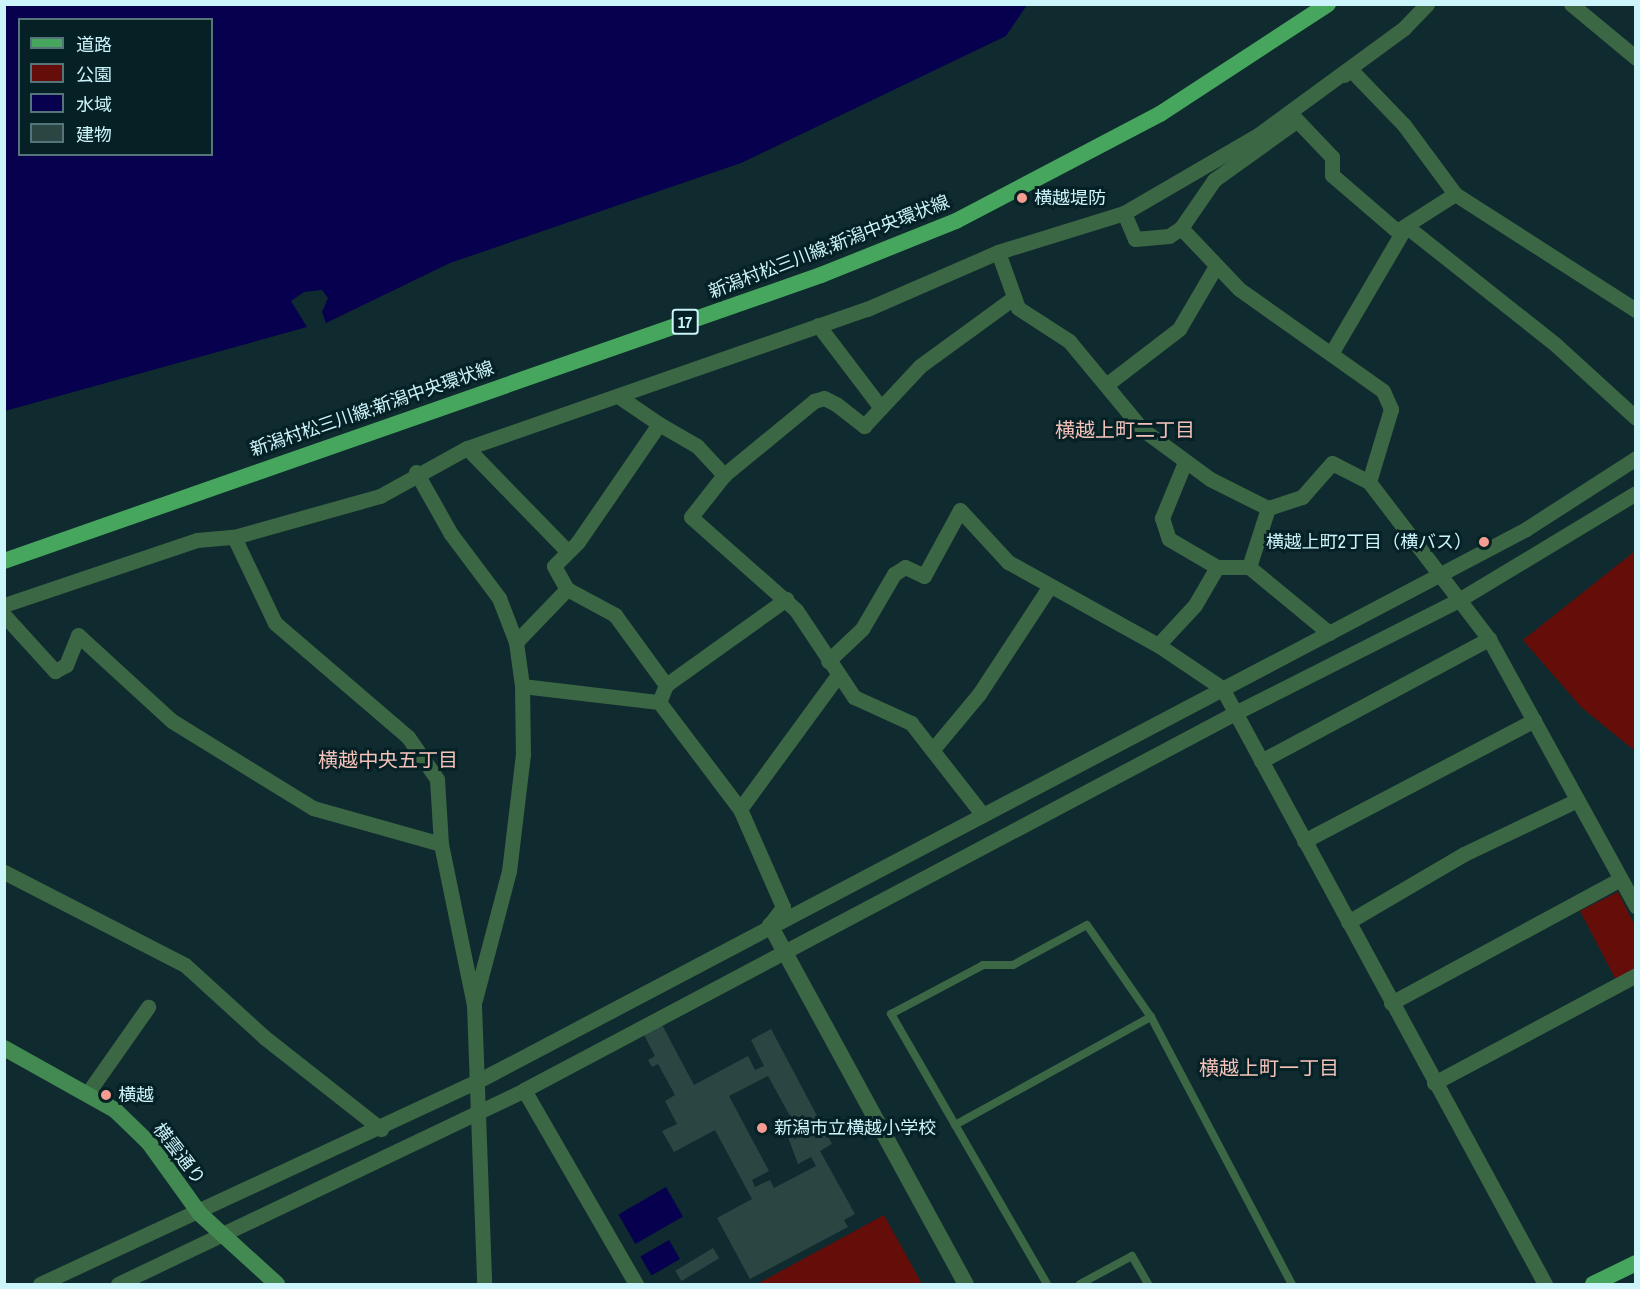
<!DOCTYPE html>
<meta charset="utf-8">
<style>
body{margin:0}
#map{position:relative;width:1640px;height:1289px;overflow:hidden;background:#102b2f;font-family:"Archivo Narrow","Noto Sans JP",sans-serif}
div>[style]{position:absolute}
.green>*{inset:0;background:#640d09}
.water>*{inset:0;background:#06004e;transform-origin:0 0}
.building>*{inset:0;background:#2a4542;transform-origin:0 0}
.service>*{height:8px;margin:-4px;padding:0 4px;transform-origin:4px;border-radius:4px;background:#3c6744}
.minor>*{height:15px;margin:-7.5px;padding:0 7.5px;transform-origin:7.5px;border-radius:7.5px;background:#3c6744}
.tertiary>*{height:16px;margin:-8px;padding:0 8px;transform-origin:8px;border-radius:8px;background:#3c6744}
.secondary>*{height:16px;margin:-8px;padding:0 8px;transform-origin:8px;border-radius:8px;background:#438a52}
.primary>*{height:16px;margin:-8px;padding:0 8px;transform-origin:8px;border-radius:8px;background:#47a65d}
.dots>*{width:16px;height:16px;translate:-50% -50%;box-sizing:border-box;border:3px solid #062125;border-radius:50%}
span{translate:-50% -50%;white-space:nowrap;text-align:center;line-height:1.15;-webkit-text-stroke:6px #062125;paint-order:stroke}
.shield-label span{padding:2px 4px;background:#062125;border:2px solid;border-radius:4px;-webkit-text-stroke-width:0}
.shield-label{font-size:16px;color:#ccf4fb;font-weight:700}
.poi-label{font-size:18px;color:#ccf4fb}
.left{translate:0 -50%;text-align:left}
.right{translate:-100% -50%;text-align:right}
.street-label{font-size:18px;color:#ccf4fb}
.neighbourhood-label{font-size:20px;color:#f5c2ba}
.frame{position:absolute;inset:0;border:6px solid #ccf4fb;pointer-events:none}
.legend{position:absolute;left:18px;top:18px;width:195px;height:138px;box-sizing:border-box;background:#062125;border:2px solid #55757b;margin:0;padding:8px 10px;list-style:none;font-size:18px;color:#ccf4fb}
.legend li{display:flex;align-items:center;gap:12px;height:30px}
.legend b{width:30px;border:2px solid #55757b}
</style>
<div id="map">
<div class="green">
<div style="clip-path:polygon(1635px 534px,1636px 751px,1635px 751px,1581px 707px,1523px 640px,1635px 551px)"></div>
<div style="clip-path:polygon(1618px 892px,1635px 926px,1635px 970px,1616px 980px,1580px 911px)"></div>
<div style="clip-path:polygon(884px 1215px,922px 1284px,757px 1284px)"></div>
</div>
<div class="water">
<div style="clip-path:polygon(evenodd,4px 5px,5px 4px,1027px 5px,1006px 36px,741px 163px,450px 263px,326px 323px,322px 312px,328px 298px,322px 290px,304px 292px,291px 301px,307px 327px,5px 411px,4px 5px,20px 20px,212px 20px,212px 154px,20px 154px,20px 20px)"></div>
<div style="left:666px;top:1187px;width:34px;height:55px;rotate:60deg"></div>
<div style="left:669px;top:1240px;width:22px;height:33px;rotate:60deg"></div>
</div>
<div class="building">
<div style="clip-path:polygon(evenodd,661px 1023px,694px 1085px,748px 1056px,755px 1070px,764px 1066px,751px 1040px,771px 1029px,832px 1144px,820px 1151px,855px 1214px,844px 1220px,848px 1227px,750px 1279px,717px 1218px,752px 1199px,715px 1130px,674px 1152px,662px 1131px,677px 1124px,665px 1101px,675px 1095px,658px 1064px,652px 1067px,648px 1060px,655px 1056px,643px 1033px,661px 1023px,768px 1076px,790px 1116px,782px 1121px,798px 1164px,811px 1157px,816px 1166px,774px 1188px,770px 1180px,755px 1187px,752px 1180px,769px 1171px,729px 1096px,768px 1076px)"></div>
<div style="left:713px;top:1248px;width:12px;height:44px;rotate:59deg"></div>
</div>
<div class="service">
<div style="left:955px;top:1125px;width:224px;rotate:-28.9deg"></div>
<div style="left:1047px;top:1284px;width:312px;rotate:-120deg"></div>
<div style="left:891px;top:1014px;width:104px;rotate:-28deg"></div>
<div style="left:983px;top:965px;width:30px"></div>
<div style="left:1013px;top:965px;width:84px;rotate:-28.4deg"></div>
<div style="left:1087px;top:925px;width:112px;rotate:55.2deg"></div>
<div style="left:1151px;top:1017px;width:302px;rotate:62.2deg"></div>
<div style="left:1080px;top:1284px;width:59px;rotate:-28.3deg"></div>
<div style="left:1132px;top:1256px;width:32px;rotate:60deg"></div>
</div>
<div class="minor">
<div style="left:1571px;top:4px;width:85px;rotate:39.7deg"></div>
<div style="left:1344px;top:75px;width:8px;rotate:-45deg"></div>
<div style="left:1350px;top:69px;width:78px;rotate:46deg"></div>
<div style="left:1404px;top:125px;width:86px;rotate:53.5deg"></div>
<div style="left:1455px;top:194px;width:215px;rotate:32.7deg"></div>
<div style="left:1290px;top:113px;width:61px;rotate:46.3deg"></div>
<div style="left:1332px;top:157px;width:18px;rotate:90deg"></div>
<div style="left:1332px;top:175px;width:86px;rotate:40.7deg"></div>
<div style="left:1397px;top:231px;width:69px;rotate:-32.5deg"></div>
<div style="left:1124px;top:213px;width:28px;rotate:67deg"></div>
<div style="left:1135px;top:239px;width:34px;rotate:-5deg"></div>
<div style="left:1169px;top:236px;width:14px;rotate:-34deg"></div>
<div style="left:1181px;top:228px;width:58px;rotate:-55.5deg"></div>
<div style="left:1214px;top:180px;width:96px;rotate:-35.7deg"></div>
<div style="left:1181px;top:228px;width:84px;rotate:46.4deg"></div>
<div style="left:1239px;top:289px;width:176px;rotate:35.3deg"></div>
<div style="left:1383px;top:391px;width:20px;rotate:66deg"></div>
<div style="left:1391px;top:409px;width:76px;rotate:106.8deg"></div>
<div style="left:998px;top:252px;width:59px;rotate:70.3deg"></div>
<div style="left:1018px;top:308px;width:61px;rotate:32.9deg"></div>
<div style="left:1069px;top:341px;width:114px;rotate:50.3deg"></div>
<div style="left:1142px;top:429px;width:84px;rotate:36.3deg"></div>
<div style="left:1210px;top:479px;width:65px;rotate:26.6deg"></div>
<div style="left:1268px;top:508px;width:36px;rotate:-18deg"></div>
<div style="left:1302px;top:497px;width:45px;rotate:-48.6deg"></div>
<div style="left:1332px;top:463px;width:42px;rotate:27.2deg"></div>
<div style="left:1369px;top:482px;width:198px;rotate:52.6deg"></div>
<div style="left:1489px;top:639px;width:305px;rotate:61.2deg"></div>
<div style="left:818px;top:325px;width:104px;rotate:52.8deg"></div>
<div style="left:1332px;top:352px;width:146px;rotate:-59.6deg"></div>
<div style="left:1406px;top:226px;width:191px;rotate:38.4deg"></div>
<div style="left:1556px;top:345px;width:108px;rotate:42.4deg"></div>
<div style="left:1106px;top:385px;width:92px;rotate:-37.5deg"></div>
<div style="left:1179px;top:329px;width:73px;rotate:-59.6deg"></div>
<div style="left:618px;top:396px;width:50px;rotate:34.3deg"></div>
<div style="left:659px;top:424px;width:143px;rotate:124.5deg"></div>
<div style="left:578px;top:542px;width:34px;rotate:135deg"></div>
<div style="left:554px;top:566px;width:26px;rotate:61deg"></div>
<div style="left:567px;top:589px;width:55px;rotate:28.4deg"></div>
<div style="left:615px;top:615px;width:87px;rotate:53.9deg"></div>
<div style="left:666px;top:685px;width:18px;rotate:112deg"></div>
<div style="left:659px;top:702px;width:134px;rotate:52.9deg"></div>
<div style="left:740px;top:809px;width:107px;rotate:66.3deg"></div>
<div style="left:783px;top:907px;width:20px;rotate:127deg"></div>
<div style="left:659px;top:424px;width:44px;rotate:30.1deg"></div>
<div style="left:697px;top:446px;width:40px;rotate:47deg"></div>
<div style="left:724px;top:475px;width:53px;rotate:128.2deg"></div>
<div style="left:691px;top:517px;width:140px;rotate:41.5deg"></div>
<div style="left:796px;top:610px;width:105px;rotate:56.3deg"></div>
<div style="left:854px;top:697px;width:63px;rotate:24.5deg"></div>
<div style="left:911px;top:723px;width:115px;rotate:52deg"></div>
<div style="left:467px;top:448px;width:144px;rotate:45.8deg"></div>
<div style="left:1185px;top:462px;width:61px;rotate:112.3deg"></div>
<div style="left:1162px;top:518px;width:22px;rotate:72deg"></div>
<div style="left:1169px;top:539px;width:56px;rotate:30.3deg"></div>
<div style="left:416px;top:472px;width:71px;rotate:60.6deg"></div>
<div style="left:451px;top:534px;width:80px;rotate:53.1deg"></div>
<div style="left:499px;top:598px;width:47px;rotate:68.9deg"></div>
<div style="left:516px;top:642px;width:44px;rotate:82.2deg"></div>
<div style="left:522px;top:686px;width:68px;rotate:89.2deg"></div>
<div style="left:523px;top:754px;width:118px;rotate:96.8deg"></div>
<div style="left:509px;top:871px;width:133px;rotate:104.8deg"></div>
<div style="left:724px;top:475px;width:117px;rotate:-39.4deg"></div>
<div style="left:814px;top:401px;width:10px;rotate:-17deg"></div>
<div style="left:824px;top:398px;width:13px;rotate:27deg"></div>
<div style="left:836px;top:404px;width:36px;rotate:38deg"></div>
<div style="left:864px;top:426px;width:82px;rotate:-47deg"></div>
<div style="left:920px;top:366px;width:114px;rotate:-36.1deg"></div>
<div style="left:234px;top:537px;width:95px;rotate:64.5deg"></div>
<div style="left:275px;top:623px;width:175px;rotate:40.6deg"></div>
<div style="left:408px;top:737px;width:51px;rotate:55.4deg"></div>
<div style="left:437px;top:779px;width:65px;rotate:86.5deg"></div>
<div style="left:1249px;top:567px;width:62px;rotate:-72.1deg"></div>
<div style="left:4px;top:605px;width:204px;rotate:-18.6deg"></div>
<div style="left:197px;top:540px;width:37px;rotate:-5deg"></div>
<div style="left:234px;top:537px;width:152px;rotate:-15.7deg"></div>
<div style="left:380px;top:496px;width:99px;rotate:-28.9deg"></div>
<div style="left:467px;top:448px;width:423px;rotate:-19.2deg"></div>
<div style="left:867px;top:309px;width:143px;rotate:-23.5deg"></div>
<div style="left:998px;top:252px;width:132px;rotate:-17.2deg"></div>
<div style="left:1124px;top:213px;width:155px;rotate:-30.2deg"></div>
<div style="left:1258px;top:135px;width:181px;rotate:-36.2deg"></div>
<div style="left:1404px;top:28px;width:33px;rotate:-46deg"></div>
<div style="left:4px;top:615px;width:76px;rotate:47.7deg"></div>
<div style="left:55px;top:671px;width:13px;rotate:-29deg"></div>
<div style="left:66px;top:665px;width:32px;rotate:-68deg"></div>
<div style="left:78px;top:635px;width:127px;rotate:42.5deg"></div>
<div style="left:172px;top:721px;width:166px;rotate:31.7deg"></div>
<div style="left:313px;top:808px;width:133px;rotate:15.7deg"></div>
<div style="left:441px;top:844px;width:164px;rotate:78.4deg"></div>
<div style="left:474px;top:1005px;width:279px;rotate:87.9deg"></div>
<div style="left:516px;top:642px;width:74px;rotate:-46.1deg"></div>
<div style="left:1158px;top:645px;width:54px;rotate:-47.2deg"></div>
<div style="left:1195px;top:605px;width:44px;rotate:-59.9deg"></div>
<div style="left:1217px;top:567px;width:32px"></div>
<div style="left:1249px;top:567px;width:104px;rotate:39.5deg"></div>
<div style="left:828px;top:661px;width:47px;rotate:-43.3deg"></div>
<div style="left:862px;top:629px;width:64px;rotate:-59.8deg"></div>
<div style="left:894px;top:574px;width:13px;rotate:-32deg"></div>
<div style="left:905px;top:567px;width:21px;rotate:25deg"></div>
<div style="left:924px;top:576px;width:75px;rotate:-61.4deg"></div>
<div style="left:960px;top:510px;width:71px;rotate:47.3deg"></div>
<div style="left:1008px;top:562px;width:171px;rotate:29deg"></div>
<div style="left:1158px;top:645px;width:77px;rotate:33.9deg"></div>
<div style="left:1222px;top:688px;width:678px;rotate:61.54deg"></div>
<div style="left:666px;top:685px;width:148px;rotate:-35.6deg"></div>
<div style="left:522px;top:686px;width:138px;rotate:6.7deg"></div>
<div style="left:934px;top:748px;width:70px;rotate:-50.2deg"></div>
<div style="left:979px;top:694px;width:129px;rotate:-56.7deg"></div>
<div style="left:1261px;top:761px;width:259px;rotate:-28.2deg"></div>
<div style="left:740px;top:809px;width:166px;rotate:-53.8deg"></div>
<div style="left:1304px;top:841px;width:260px;rotate:-27.7deg"></div>
<div style="left:4px;top:872px;width:203px;rotate:27.2deg"></div>
<div style="left:185px;top:965px;width:107px;rotate:42.3deg"></div>
<div style="left:264px;top:1037px;width:149px;rotate:38.2deg"></div>
<div style="left:1348px;top:922px;width:134px;rotate:-30.4deg"></div>
<div style="left:1464px;top:854px;width:125px;rotate:-25.5deg"></div>
<div style="left:1391px;top:1003px;width:260px;rotate:-28.4deg"></div>
<div style="left:1434px;top:1083px;width:229px;rotate:-28.1deg"></div>
<div style="left:524px;top:1090px;width:224px;rotate:60deg"></div>
<div style="left:89px;top:1091px;width:103px;rotate:-54.9deg"></div>
<div style="left:40px;top:1284px;width:478px;rotate:-24.9deg"></div>
<div style="left:474px;top:1083px;width:1189px;rotate:-27.77deg"></div>
<div style="left:1526px;top:529px;width:131px;rotate:-32.8deg"></div>
<div style="left:118px;top:1284px;width:450px;rotate:-25.5deg"></div>
<div style="left:524px;top:1090px;width:805px;rotate:-27.93deg"></div>
<div style="left:1235px;top:713px;width:249px;rotate:-26.8deg"></div>
<div style="left:1457px;top:601px;width:209px;rotate:-31.1deg"></div>
</div>
<div class="tertiary">
<div style="left:770px;top:925px;width:409px;rotate:61.4deg"></div>
</div>
<div class="secondary">
<div style="left:4px;top:1048px;width:127px;rotate:29.2deg"></div>
<div style="left:115px;top:1110px;width:47px;rotate:44.1deg"></div>
<div style="left:149px;top:1143px;width:87px;rotate:54.3deg"></div>
<div style="left:200px;top:1214px;width:104px;rotate:42.3deg"></div>
</div>
<div class="primary">
<div style="left:4px;top:561px;width:866px;rotate:-19.29deg"></div>
<div style="left:821px;top:275px;width:145px;rotate:-21.8deg"></div>
<div style="left:956px;top:221px;width:230px;rotate:-27.7deg"></div>
<div style="left:1160px;top:114px;width:201px;rotate:-33.2deg"></div>
<div style="left:1593px;top:1284px;width:48px;rotate:-26deg"></div>
</div>
<div class="dots">
<div style="left:1022px;top:198px;background:#f59d90"></div>
<div style="left:1484px;top:542px;background:#f59d90"></div>
<div style="left:106px;top:1095px;background:#f59d90"></div>
<div style="left:762px;top:1128px;background:#f59d90"></div>
</div>
<div class="shield-label">
<span style="left:685px;top:322px">17</span>
</div>
<div class="poi-label">
<span class="left" style="left:1034px;top:198px">横越堤防</span>
<span class="right" style="left:1472px;top:542px">横越上町2丁目（横バス）</span>
<span class="left" style="left:118px;top:1095px">横越</span>
<span class="left" style="left:774px;top:1128px">新潟市立横越小学校</span>
</div>
<div class="street-label">
<span style="left:829px;top:247px;rotate:-21deg">新潟村松三川線;新潟中央環状線</span>
<span style="left:372px;top:409px;rotate:-19deg">新潟村松三川線;新潟中央環状線</span>
<span style="left:179px;top:1154px;rotate:52deg">横雲通り</span>
</div>
<div class="neighbourhood-label">
<span style="left:1125px;top:429px">横越上町二丁目</span>
<span style="left:388px;top:759px">横越中央五丁目</span>
<span style="left:1269px;top:1067px">横越上町一丁目</span>
</div>
<div class="frame"></div>
<ul class="legend">
<li><b style="height:8px;background:#47a65d"></b>道路</li>
<li><b style="height:16px;background:#640d09"></b>公園</li>
<li><b style="height:16px;background:#06004e"></b>水域</li>
<li><b style="height:16px;background:#2a4542"></b>建物</li>
</ul>
</div>
